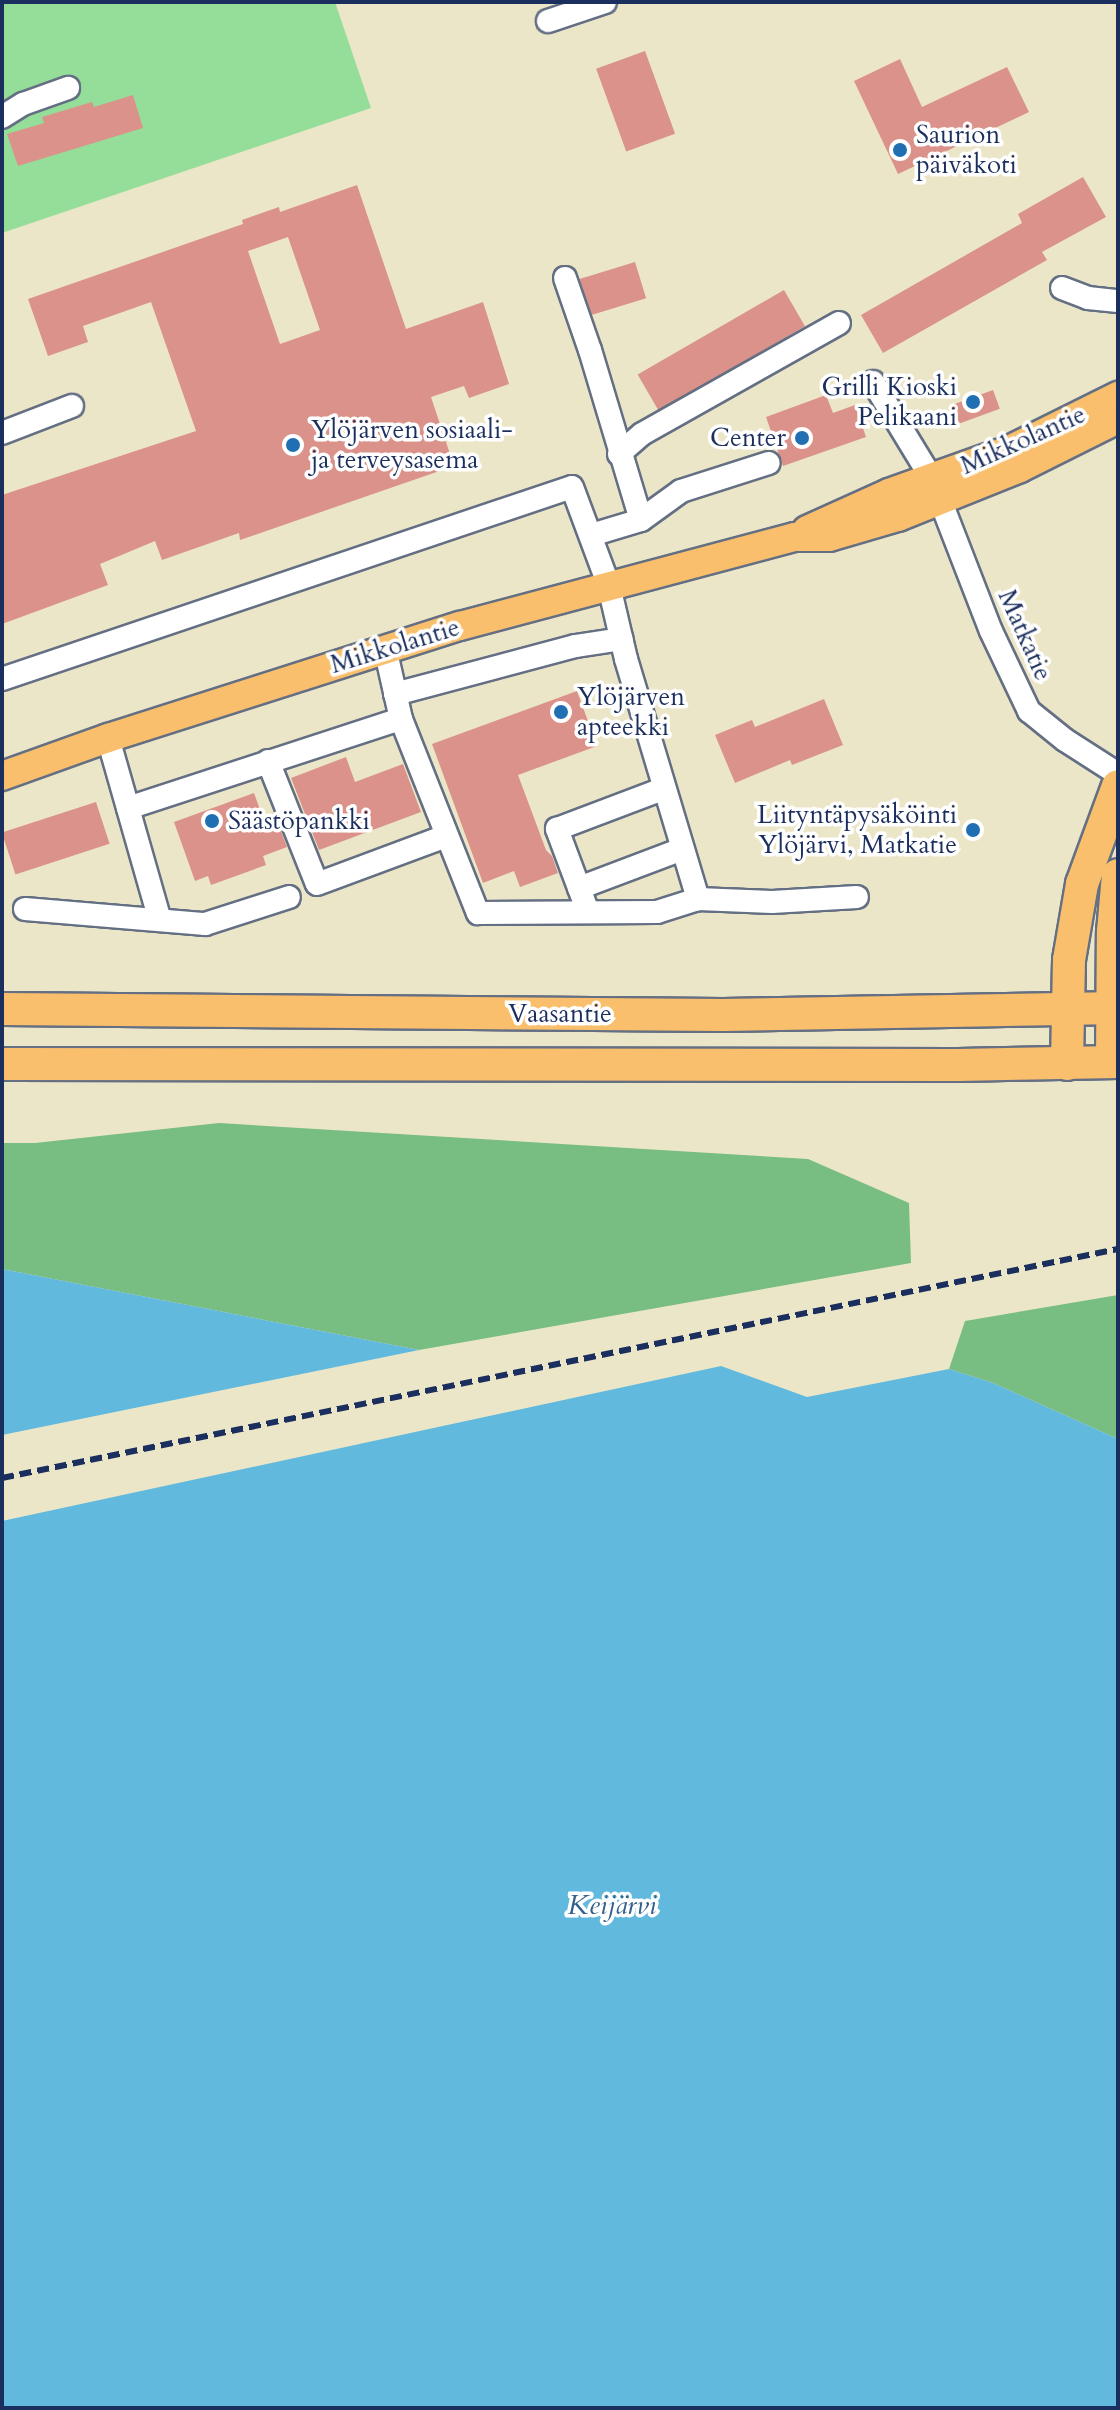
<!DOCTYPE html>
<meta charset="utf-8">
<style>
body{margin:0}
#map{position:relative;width:1120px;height:2410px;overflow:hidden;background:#ece6c9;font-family:Cardo,serif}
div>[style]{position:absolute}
.green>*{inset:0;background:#95de99}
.forest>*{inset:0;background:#78bd81}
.water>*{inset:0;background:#61b9de}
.building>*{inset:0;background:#da928a;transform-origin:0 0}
.roads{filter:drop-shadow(2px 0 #646f83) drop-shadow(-2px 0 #646f83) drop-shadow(0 2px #646f83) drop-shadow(0 -2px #646f83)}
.minor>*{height:22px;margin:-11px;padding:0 11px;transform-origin:11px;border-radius:11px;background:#fff}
.major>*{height:28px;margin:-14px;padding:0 14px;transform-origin:14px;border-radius:14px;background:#f9bf6d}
.highway>*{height:32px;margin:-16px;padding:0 16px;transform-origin:16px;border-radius:16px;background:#f9bf6d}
.rail>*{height:6px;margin-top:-3px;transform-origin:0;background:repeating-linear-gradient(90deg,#1b2f5e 0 12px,transparent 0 18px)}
.dots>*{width:22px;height:22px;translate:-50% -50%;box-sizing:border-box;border:4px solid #fff;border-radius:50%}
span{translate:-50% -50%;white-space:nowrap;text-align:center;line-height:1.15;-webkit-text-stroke:7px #fff;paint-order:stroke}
.poi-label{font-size:26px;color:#1b2f5e}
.left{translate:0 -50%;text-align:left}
.right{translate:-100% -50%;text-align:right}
.street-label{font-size:26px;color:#1b2f5e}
.water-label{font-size:28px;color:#345f8b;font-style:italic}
.frame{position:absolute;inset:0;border:4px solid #1b2f5e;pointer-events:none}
</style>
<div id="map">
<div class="green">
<div style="clip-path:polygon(2px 2px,335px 2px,371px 108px,2px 233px)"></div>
</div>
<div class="forest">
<div style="clip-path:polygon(219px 1123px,808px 1159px,909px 1203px,911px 1263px,419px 1350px,2px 1269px,2px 1143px,35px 1143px)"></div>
<div style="clip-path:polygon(1118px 1295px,1118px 1439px,993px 1383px,949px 1369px,965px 1321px)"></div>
</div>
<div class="water">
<div style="clip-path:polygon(2px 1269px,419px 1350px,2px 1435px)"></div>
<div style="clip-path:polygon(721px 1366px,807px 1397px,949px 1369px,993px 1383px,1118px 1439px,1118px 2408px,2px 2408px,2px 1521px)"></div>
</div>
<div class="building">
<div style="left:645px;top:51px;width:88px;height:52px;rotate:70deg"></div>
<div style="clip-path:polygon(900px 59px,922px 107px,1007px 67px,1029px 112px,898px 174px,854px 81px)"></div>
<div style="clip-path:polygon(133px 95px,143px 128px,18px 166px,7px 134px,44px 123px,42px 117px,92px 102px,94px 107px)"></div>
<div style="clip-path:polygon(1083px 177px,1106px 217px,1042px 252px,1047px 260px,883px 353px,861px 315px,1022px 223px,1018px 214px)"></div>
<div style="clip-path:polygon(evenodd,357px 185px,406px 329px,483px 302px,509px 384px,469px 398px,464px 386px,431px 397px,454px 466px,240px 540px,239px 533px,162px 560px,155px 541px,100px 564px,108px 585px,2px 624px,2px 495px,196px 431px,151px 302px,83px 326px,88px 342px,48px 356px,28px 299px,243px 224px,242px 220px,279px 207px,280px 212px,357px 185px,288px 237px,320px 330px,280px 344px,248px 251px,288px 237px)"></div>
<div style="left:635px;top:262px;width:38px;height:58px;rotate:73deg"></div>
<div style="left:784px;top:290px;width:42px;height:169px;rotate:60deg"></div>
<div style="left:993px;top:390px;width:20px;height:43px;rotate:70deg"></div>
<div style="clip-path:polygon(826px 395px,833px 413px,855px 405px,866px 437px,783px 466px,766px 417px)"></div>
<div style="clip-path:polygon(577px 691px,597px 746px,518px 775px,546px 850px,552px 856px,558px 873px,520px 887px,514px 871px,483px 883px,432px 744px)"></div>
<div style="clip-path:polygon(824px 699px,843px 745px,792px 765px,790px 760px,735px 783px,715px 735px,752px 720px,755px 727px)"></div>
<div style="clip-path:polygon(346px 757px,355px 782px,403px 764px,421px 812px,319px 850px,291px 778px)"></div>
<div style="clip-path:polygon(254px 793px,263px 818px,274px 813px,287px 847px,263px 856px,266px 865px,211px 885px,208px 876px,195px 881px,174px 822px)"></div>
<div style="left:96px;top:802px;width:44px;height:99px;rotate:72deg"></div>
</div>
<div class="roads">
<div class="minor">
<div style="left:548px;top:21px;width:60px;rotate:-18.4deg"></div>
<div style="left:2px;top:117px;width:25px;rotate:-32deg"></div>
<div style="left:23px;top:104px;width:48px;rotate:-19.6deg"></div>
<div style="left:565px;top:278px;width:76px;rotate:70.9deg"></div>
<div style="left:590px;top:350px;width:177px;rotate:73.3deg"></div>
<div style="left:641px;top:520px;width:52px;rotate:163.3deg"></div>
<div style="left:1062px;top:288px;width:28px;rotate:21deg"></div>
<div style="left:1088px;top:298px;width:30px;rotate:6deg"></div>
<div style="left:873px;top:382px;width:114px;rotate:58.7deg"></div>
<div style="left:932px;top:479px;width:163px;rotate:68.8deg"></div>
<div style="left:991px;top:631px;width:89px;rotate:64.6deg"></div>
<div style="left:1029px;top:711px;width:46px;rotate:38.9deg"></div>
<div style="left:1065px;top:740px;width:63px;rotate:32.7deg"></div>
<div style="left:2px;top:433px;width:75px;rotate:-21.1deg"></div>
<div style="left:619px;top:454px;width:30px;rotate:-41deg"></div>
<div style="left:642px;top:434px;width:226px;rotate:-29.4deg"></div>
<div style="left:641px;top:520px;width:49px;rotate:-35.9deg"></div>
<div style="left:681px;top:491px;width:92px;rotate:-17.7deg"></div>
<div style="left:385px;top:648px;width:73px;rotate:77.3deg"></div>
<div style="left:401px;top:719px;width:209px;rotate:68.4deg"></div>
<div style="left:478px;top:913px;width:179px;rotate:-0.3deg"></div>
<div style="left:657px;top:912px;width:43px;rotate:-17.6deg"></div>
<div style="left:698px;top:899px;width:74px;rotate:2.3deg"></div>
<div style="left:772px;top:902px;width:85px;rotate:-3.4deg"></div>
<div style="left:2px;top:679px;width:601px;rotate:-18.62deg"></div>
<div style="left:572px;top:487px;width:106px;rotate:69.5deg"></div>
<div style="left:609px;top:586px;width:75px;rotate:76.9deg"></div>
<div style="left:626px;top:659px;width:251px;rotate:73.3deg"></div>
<div style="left:395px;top:694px;width:187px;rotate:-14.9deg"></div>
<div style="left:576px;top:646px;width:46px;rotate:-8.8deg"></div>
<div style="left:108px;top:738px;width:189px;rotate:74.1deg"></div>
<div style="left:268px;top:761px;width:132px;rotate:68.3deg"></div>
<div style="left:317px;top:884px;width:138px;rotate:-20.4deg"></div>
<div style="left:128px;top:808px;width:287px;rotate:-18.1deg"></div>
<div style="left:579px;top:888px;width:110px;rotate:-20.7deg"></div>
<div style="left:25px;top:909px;width:181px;rotate:4.8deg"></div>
<div style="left:205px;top:924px;width:88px;rotate:-17.8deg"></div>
<div style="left:588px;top:912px;width:89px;rotate:-110.5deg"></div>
<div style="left:557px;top:829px;width:113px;rotate:-20.7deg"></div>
</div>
<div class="major">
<div style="left:807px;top:530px;width:90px;rotate:-24.3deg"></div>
<div style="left:889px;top:493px;width:127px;rotate:-19.7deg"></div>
<div style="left:1009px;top:450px;width:122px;rotate:-26.4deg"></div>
<div style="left:2px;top:776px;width:113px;rotate:-19.7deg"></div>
<div style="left:108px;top:738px;width:369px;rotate:-17.7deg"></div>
<div style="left:460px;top:626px;width:347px;rotate:-14.9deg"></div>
<div style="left:795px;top:537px;width:34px"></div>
<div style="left:829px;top:537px;width:72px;rotate:-16.2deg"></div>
<div style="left:898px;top:517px;width:131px;rotate:-21.9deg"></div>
<div style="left:1020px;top:468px;width:110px;rotate:-26.6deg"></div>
</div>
<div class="highway">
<div style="left:2px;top:1009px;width:721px;rotate:0.48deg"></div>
<div style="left:723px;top:1015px;width:395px;rotate:-1deg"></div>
<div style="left:1112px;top:1062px;width:130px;rotate:-89.6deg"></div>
<div style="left:1113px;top:932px;width:57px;rotate:-85deg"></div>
<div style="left:2px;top:1064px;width:956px;rotate:0.06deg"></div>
<div style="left:958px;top:1065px;width:160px;rotate:-1.1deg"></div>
<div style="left:1067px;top:1064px;width:104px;rotate:-88.9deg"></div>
<div style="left:1069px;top:960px;width:77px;rotate:-80.3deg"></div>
<div style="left:1082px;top:884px;width:104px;rotate:-69.8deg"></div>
</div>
</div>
<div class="rail">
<div style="left:2px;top:1478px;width:1139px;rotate:-11.6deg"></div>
</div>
<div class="dots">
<div style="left:900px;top:150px;background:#1f6fb2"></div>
<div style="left:973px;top:402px;background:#1f6fb2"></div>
<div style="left:802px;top:438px;background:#1f6fb2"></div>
<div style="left:293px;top:445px;background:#1f6fb2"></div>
<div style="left:561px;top:712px;background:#1f6fb2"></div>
<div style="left:212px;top:821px;background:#1f6fb2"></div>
<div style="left:973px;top:830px;background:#1f6fb2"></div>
</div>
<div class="poi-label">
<span class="left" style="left:916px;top:150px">Saurion<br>päiväkoti</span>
<span class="right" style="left:957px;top:402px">Grilli Kioski<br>Pelikaani</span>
<span class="left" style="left:311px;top:445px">Ylöjärven sosiaali-<br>ja terveysasema</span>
<span class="right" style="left:786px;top:438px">Center</span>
<span class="left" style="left:577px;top:712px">Ylöjärven<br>apteekki</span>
<span class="right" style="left:957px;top:830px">Liityntäpysäköinti<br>Ylöjärvi, Matkatie</span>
<span class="left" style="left:228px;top:821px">Säästöpankki</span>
</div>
<div class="street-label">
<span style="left:1023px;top:440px;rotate:-24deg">Mikkolantie</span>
<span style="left:1025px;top:635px;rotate:66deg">Matkatie</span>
<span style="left:395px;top:646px;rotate:-17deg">Mikkolantie</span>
<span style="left:560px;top:1014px">Vaasantie</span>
</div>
<div class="water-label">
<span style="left:612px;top:1905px">Keijärvi</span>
</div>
<div class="frame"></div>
</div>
